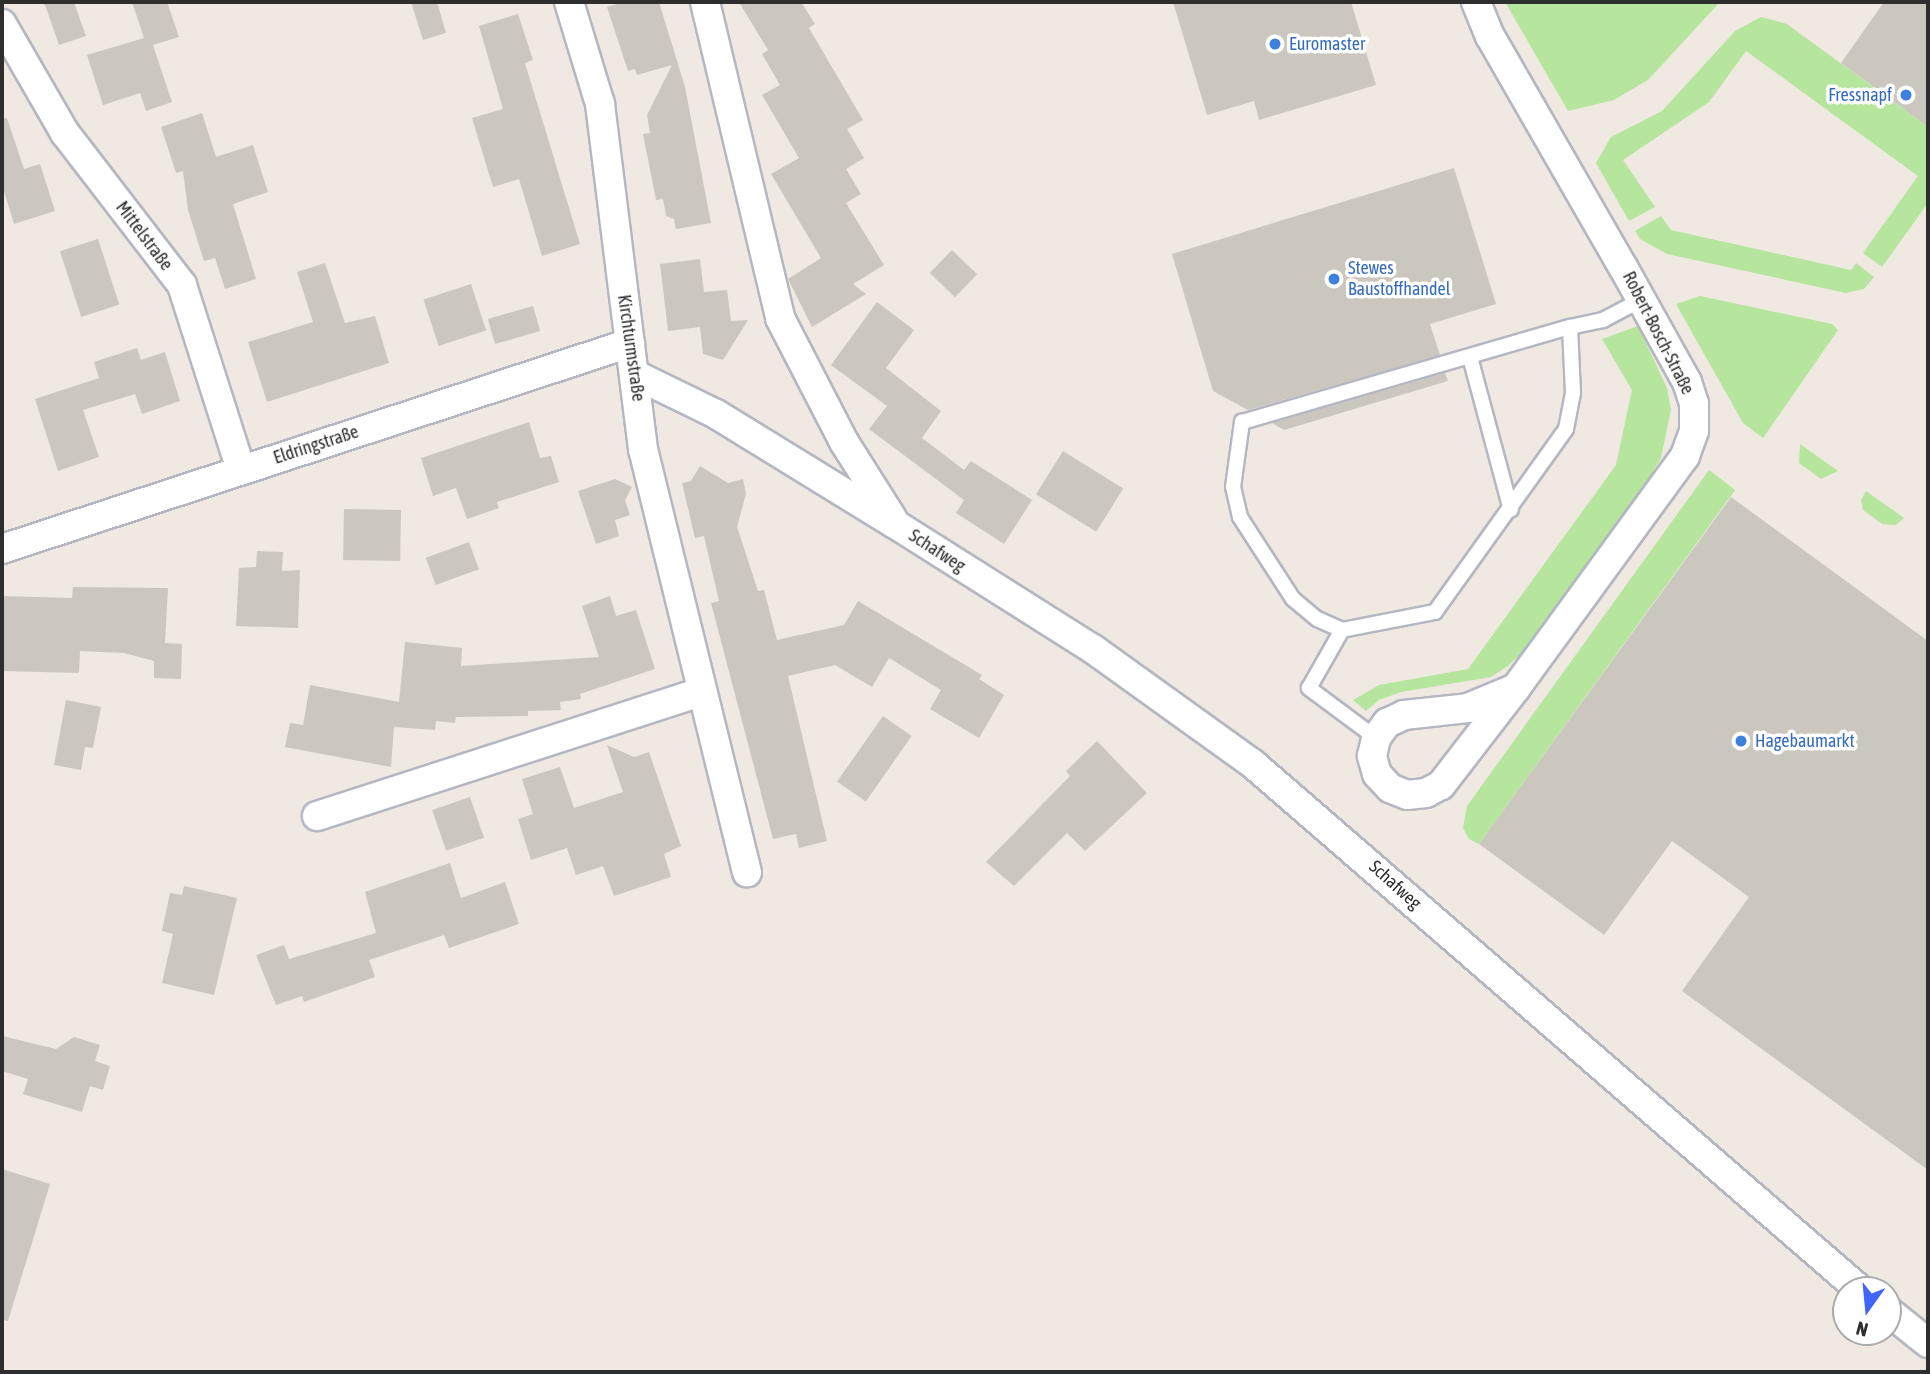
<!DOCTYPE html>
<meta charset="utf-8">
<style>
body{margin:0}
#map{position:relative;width:1930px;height:1374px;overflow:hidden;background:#efe9e1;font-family:"Asap Condensed",sans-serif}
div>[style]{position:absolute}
.green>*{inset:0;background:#b6e59e}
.building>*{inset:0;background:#cbc7bf;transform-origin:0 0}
.roads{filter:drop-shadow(2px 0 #b4b7c1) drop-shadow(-2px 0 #b4b7c1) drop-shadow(0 2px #b4b7c1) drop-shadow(0 -2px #b4b7c1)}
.service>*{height:14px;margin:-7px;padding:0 7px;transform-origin:7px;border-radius:7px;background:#fff}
.minor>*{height:28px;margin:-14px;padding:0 14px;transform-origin:14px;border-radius:14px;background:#fff}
.dots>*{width:19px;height:19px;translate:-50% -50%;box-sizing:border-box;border:4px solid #fff;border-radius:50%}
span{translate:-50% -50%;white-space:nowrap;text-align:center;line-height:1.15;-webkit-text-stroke:7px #fff;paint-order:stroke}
.shop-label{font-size:18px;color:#366cbe}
.left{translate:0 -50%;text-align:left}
.right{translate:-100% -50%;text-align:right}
.street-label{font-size:18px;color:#2e2e2e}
.frame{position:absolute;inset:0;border:4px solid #2e2e2e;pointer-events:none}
.north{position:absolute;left:1832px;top:1276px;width:70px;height:70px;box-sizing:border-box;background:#fff;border:2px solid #ababab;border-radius:50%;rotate:195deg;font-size:19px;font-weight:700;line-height:28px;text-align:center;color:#2e2e2e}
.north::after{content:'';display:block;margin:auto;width:24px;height:32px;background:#4264fb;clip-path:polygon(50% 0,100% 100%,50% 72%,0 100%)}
</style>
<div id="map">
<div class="green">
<div style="clip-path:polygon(1505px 2px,1720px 2px,1648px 80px,1614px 100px,1568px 111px)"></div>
<div style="clip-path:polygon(1761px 17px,1787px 24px,1928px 127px,1928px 203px,1882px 267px,1863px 253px,1918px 176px,1746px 51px,1709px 102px,1623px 160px,1655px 207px,1629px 221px,1596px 163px,1611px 137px,1662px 111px,1735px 31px)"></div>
<div style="clip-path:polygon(1661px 216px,1671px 230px,1851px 270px,1856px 263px,1874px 277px,1864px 289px,1846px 293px,1667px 254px,1640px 239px,1635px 231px)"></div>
<div style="clip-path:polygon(1700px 296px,1832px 324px,1838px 330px,1763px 438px,1743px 423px,1676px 304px)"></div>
<div style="clip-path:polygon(1638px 326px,1667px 388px,1671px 410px,1661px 458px,1647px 482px,1526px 649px,1508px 666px,1491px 677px,1401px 692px,1379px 700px,1366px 711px,1353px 700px,1379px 685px,1468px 669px,1616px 465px,1632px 390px,1602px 339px)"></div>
<div style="clip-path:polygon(1800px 444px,1838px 471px,1821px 479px,1799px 463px)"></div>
<div style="clip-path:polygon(1709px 470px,1735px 490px,1479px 844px,1469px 839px,1463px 828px,1467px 806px)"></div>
<div style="clip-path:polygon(1866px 491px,1904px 518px,1896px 525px,1882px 524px,1863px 510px,1861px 500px)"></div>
</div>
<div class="building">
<div style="clip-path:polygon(44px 2px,74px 2px,86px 36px,59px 45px)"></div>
<div style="clip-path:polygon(132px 2px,167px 2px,179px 37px,153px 45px,172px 102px,146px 111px,140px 93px,103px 105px,87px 55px,144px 38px)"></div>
<div style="clip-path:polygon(411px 2px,437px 2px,446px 33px,423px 40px)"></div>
<div style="clip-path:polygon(623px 2px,659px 2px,685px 87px,711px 223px,676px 229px,674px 219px,666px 216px,663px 199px,656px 200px,643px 134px,650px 133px,647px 115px,672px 65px,637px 75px,635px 69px,628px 71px,607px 7px)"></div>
<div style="clip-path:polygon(739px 2px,801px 2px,815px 24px,809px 28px,863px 120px,847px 129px,864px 158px,846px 169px,861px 194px,846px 203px,884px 265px,853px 284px,866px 294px,812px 327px,788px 279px,821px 258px,771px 174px,799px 158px,762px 95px,780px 85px,762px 54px,768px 50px)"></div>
<div style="clip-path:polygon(1173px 2px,1351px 2px,1376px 85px,1259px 120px,1254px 101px,1207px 115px)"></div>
<div style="clip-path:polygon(1884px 2px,1928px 2px,1928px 127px,1841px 63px)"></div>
<div style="clip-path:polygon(518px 14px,533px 60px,525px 63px,580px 244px,542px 256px,519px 179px,493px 187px,472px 118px,503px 109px,479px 26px)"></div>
<div style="clip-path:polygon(202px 113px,216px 157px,253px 145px,268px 192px,233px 204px,256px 279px,225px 289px,215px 258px,204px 261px,188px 210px,183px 171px,176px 173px,161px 127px)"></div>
<div style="clip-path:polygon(7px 118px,24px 169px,40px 164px,55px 211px,14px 224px,2px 185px,2px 119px)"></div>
<div style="clip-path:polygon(1454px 168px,1496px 304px,1430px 324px,1440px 355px,1248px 410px,1213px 391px,1172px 254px)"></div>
<div style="left:98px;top:239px;width:69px;height:40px;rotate:72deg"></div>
<div style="left:952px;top:250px;width:35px;height:32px;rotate:44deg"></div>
<div style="clip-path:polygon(700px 259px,704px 292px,727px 290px,731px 321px,748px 320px,723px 360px,703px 354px,700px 327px,668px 331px,660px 264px)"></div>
<div style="clip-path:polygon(325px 263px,345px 323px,375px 316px,389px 363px,267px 402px,248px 342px,313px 322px,297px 272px)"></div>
<div style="left:471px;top:284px;width:49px;height:50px;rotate:72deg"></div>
<div style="clip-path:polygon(877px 302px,914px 330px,886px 368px,941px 411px,922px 438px,964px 470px,971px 461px,1032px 500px,1004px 544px,956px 513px,964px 500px,869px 429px,887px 406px,831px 365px)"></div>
<div style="left:533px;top:306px;width:26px;height:47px;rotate:74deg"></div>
<div style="clip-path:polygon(137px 348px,141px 360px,165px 352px,180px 401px,142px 414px,135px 394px,83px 410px,99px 457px,58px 471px,35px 399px,99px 378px,94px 362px)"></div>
<div style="clip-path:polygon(1445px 373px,1448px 381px,1284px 430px,1272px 423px)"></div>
<div style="clip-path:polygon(529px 422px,540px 458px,551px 456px,559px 482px,497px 502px,499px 508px,467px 519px,456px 488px,433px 496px,421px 458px)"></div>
<div style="left:1063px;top:451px;width:71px;height:51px;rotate:32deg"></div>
<div style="clip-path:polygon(700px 466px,728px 483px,743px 479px,746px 494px,737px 527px,758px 591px,764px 590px,777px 640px,844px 625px,858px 601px,982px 675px,979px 679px,1004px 695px,979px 738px,930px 709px,941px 690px,889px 658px,872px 687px,835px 665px,788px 676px,827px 841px,799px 848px,796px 834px,773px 839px,711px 603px,719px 601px,704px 536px,695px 538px,682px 483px,691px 481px)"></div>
<div style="clip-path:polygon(615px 479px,632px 487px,625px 500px,630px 515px,615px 520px,619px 536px,596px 544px,578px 491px)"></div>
<div style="clip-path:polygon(1731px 497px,1928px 641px,1928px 1170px,1682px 991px,1749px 897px,1672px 841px,1604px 935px,1479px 844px)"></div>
<div style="left:344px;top:509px;width:57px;height:51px;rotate:1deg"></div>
<div style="left:469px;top:542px;width:29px;height:46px;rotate:70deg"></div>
<div style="clip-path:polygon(257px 551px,283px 552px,282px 571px,300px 570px,298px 628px,236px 626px,239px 568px,256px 567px)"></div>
<div style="clip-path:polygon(73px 587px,168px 588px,165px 643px,182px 644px,181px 679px,154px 678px,154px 661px,124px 653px,80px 651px,79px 673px,2px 671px,2px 596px,72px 598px)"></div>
<div style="clip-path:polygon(610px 596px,616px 616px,636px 610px,655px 669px,580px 694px,581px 699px,560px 702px,561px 710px,528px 711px,528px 716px,456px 717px,455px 723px,436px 721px,435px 730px,394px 727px,391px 767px,285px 747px,290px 723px,303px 725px,310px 685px,399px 702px,405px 642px,462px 648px,461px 666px,599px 657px,582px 606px)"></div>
<div style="clip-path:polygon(66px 700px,101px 707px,93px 748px,85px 747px,81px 770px,54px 765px)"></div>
<div style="left:883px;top:716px;width:35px;height:80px;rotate:35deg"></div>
<div style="clip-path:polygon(1097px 741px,1147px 793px,1085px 851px,1067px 833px,1014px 886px,986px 862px,1070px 776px,1066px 771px)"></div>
<div style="clip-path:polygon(607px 745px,634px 757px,649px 752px,681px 846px,664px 854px,671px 877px,614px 896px,603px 866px,576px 875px,567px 848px,531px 860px,518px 819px,533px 814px,522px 779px,560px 767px,574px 808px,623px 792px)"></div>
<div style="left:470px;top:797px;width:43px;height:40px;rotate:71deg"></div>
<div style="clip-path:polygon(450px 863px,461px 898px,505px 882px,519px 924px,449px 948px,444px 935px,369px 960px,375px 977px,304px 1002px,302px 996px,276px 1005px,256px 955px,284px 945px,289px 959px,376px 933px,365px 892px)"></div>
<div style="clip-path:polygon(184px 886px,237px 898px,214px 995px,162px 983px,173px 934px,162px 931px,170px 893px,182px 895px)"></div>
<div style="clip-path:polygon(2px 1036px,56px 1049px,74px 1037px,100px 1045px,95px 1061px,110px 1066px,103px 1090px,90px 1086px,82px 1112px,23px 1094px,28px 1079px,2px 1071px)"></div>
<div style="clip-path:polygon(2px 1169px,50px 1184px,8px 1321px,2px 1320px)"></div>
</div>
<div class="roads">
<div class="service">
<div style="left:1470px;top:357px;width:158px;rotate:75deg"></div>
<div style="left:1342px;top:630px;width:27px;rotate:-156deg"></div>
<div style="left:1317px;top:619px;width:31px;rotate:-140deg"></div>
<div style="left:1293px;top:599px;width:98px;rotate:-122.9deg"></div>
<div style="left:1240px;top:517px;width:31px;rotate:-103deg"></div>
<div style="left:1233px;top:487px;width:66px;rotate:-82.1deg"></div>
<div style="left:1242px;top:422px;width:341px;rotate:-16.2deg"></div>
<div style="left:1376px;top:738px;width:84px;rotate:-143.3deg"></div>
<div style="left:1309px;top:688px;width:67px;rotate:-60.4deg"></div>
<div style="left:1342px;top:630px;width:95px;rotate:-11deg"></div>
<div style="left:1435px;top:612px;width:225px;rotate:-54.4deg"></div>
<div style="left:1566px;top:429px;width:37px;rotate:-79deg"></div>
<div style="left:1573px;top:393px;width:66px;rotate:-92.6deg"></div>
<div style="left:1570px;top:327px;width:34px;rotate:-12deg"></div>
<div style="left:1603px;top:320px;width:43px;rotate:-27.8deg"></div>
</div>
<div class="minor">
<div style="left:569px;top:2px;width:107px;rotate:73.1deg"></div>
<div style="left:600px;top:104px;width:348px;rotate:82.9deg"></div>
<div style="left:643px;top:449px;width:436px;rotate:76.2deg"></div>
<div style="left:705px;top:2px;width:325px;rotate:76.6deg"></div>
<div style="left:780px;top:318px;width:140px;rotate:62.7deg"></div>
<div style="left:844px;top:442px;width:90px;rotate:57.7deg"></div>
<div style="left:1476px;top:2px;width:37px;rotate:68deg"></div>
<div style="left:1490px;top:36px;width:267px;rotate:60.1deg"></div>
<div style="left:1623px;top:267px;width:132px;rotate:60.9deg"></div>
<div style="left:1687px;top:382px;width:23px;rotate:72deg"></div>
<div style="left:1694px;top:404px;width:27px;rotate:90deg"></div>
<div style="left:1694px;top:431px;width:27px;rotate:110deg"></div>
<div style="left:1685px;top:456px;width:287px;rotate:126.1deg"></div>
<div style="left:1516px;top:688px;width:123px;rotate:127.7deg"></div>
<div style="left:1441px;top:785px;width:17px;rotate:152deg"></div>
<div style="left:1426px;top:793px;width:19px;rotate:174deg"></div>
<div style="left:1407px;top:795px;width:18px;rotate:-158deg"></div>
<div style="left:1390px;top:788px;width:19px;rotate:-133deg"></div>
<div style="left:1377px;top:774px;width:19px;rotate:-106deg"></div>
<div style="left:1372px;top:756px;width:18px;rotate:-77deg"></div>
<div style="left:1376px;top:738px;width:19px;rotate:-54deg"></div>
<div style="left:1387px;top:723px;width:19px;rotate:-25deg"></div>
<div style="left:1404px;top:715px;width:64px;rotate:-6.2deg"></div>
<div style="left:1468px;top:708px;width:52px;rotate:-22.6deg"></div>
<div style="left:2px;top:24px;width:126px;rotate:60deg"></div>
<div style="left:65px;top:133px;width:192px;rotate:52.4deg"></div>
<div style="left:182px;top:285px;width:194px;rotate:72.3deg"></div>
<div style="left:636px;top:375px;width:89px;rotate:26deg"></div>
<div style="left:716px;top:414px;width:210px;rotate:31.6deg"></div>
<div style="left:895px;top:524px;width:234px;rotate:32.3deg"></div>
<div style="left:1093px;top:649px;width:197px;rotate:35.7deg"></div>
<div style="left:1253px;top:764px;width:803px;rotate:40.91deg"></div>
<div style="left:2px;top:549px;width:661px;rotate:-18.16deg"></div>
<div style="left:317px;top:816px;width:404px;rotate:-17.9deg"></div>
<div style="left:1888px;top:1311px;width:51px;rotate:38.7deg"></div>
</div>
</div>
<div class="dots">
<div style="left:1275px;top:44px;background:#3f7fe0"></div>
<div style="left:1906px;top:95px;background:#3f7fe0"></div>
<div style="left:1334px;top:279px;background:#3f7fe0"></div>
<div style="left:1741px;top:741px;background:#3f7fe0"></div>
</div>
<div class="shop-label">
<span class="left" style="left:1289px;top:44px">Euromaster</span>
<span class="right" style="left:1892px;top:95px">Fressnapf</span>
<span class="left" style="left:1348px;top:279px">Stewes<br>Baustoffhandel</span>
<span class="left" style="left:1755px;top:741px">Hagebaumarkt</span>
</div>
<div class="street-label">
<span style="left:144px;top:236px;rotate:53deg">Mittelstraße</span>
<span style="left:1658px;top:333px;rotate:63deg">Robert-Bosch-Straße</span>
<span style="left:631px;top:348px;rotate:82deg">Kirchturmstraße</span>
<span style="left:316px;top:445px;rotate:-18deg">Eldringstraße</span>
<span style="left:937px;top:551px;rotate:33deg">Schafweg</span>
<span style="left:1395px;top:885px;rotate:42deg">Schafweg</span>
</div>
<div class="frame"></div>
<div class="north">N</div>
</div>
